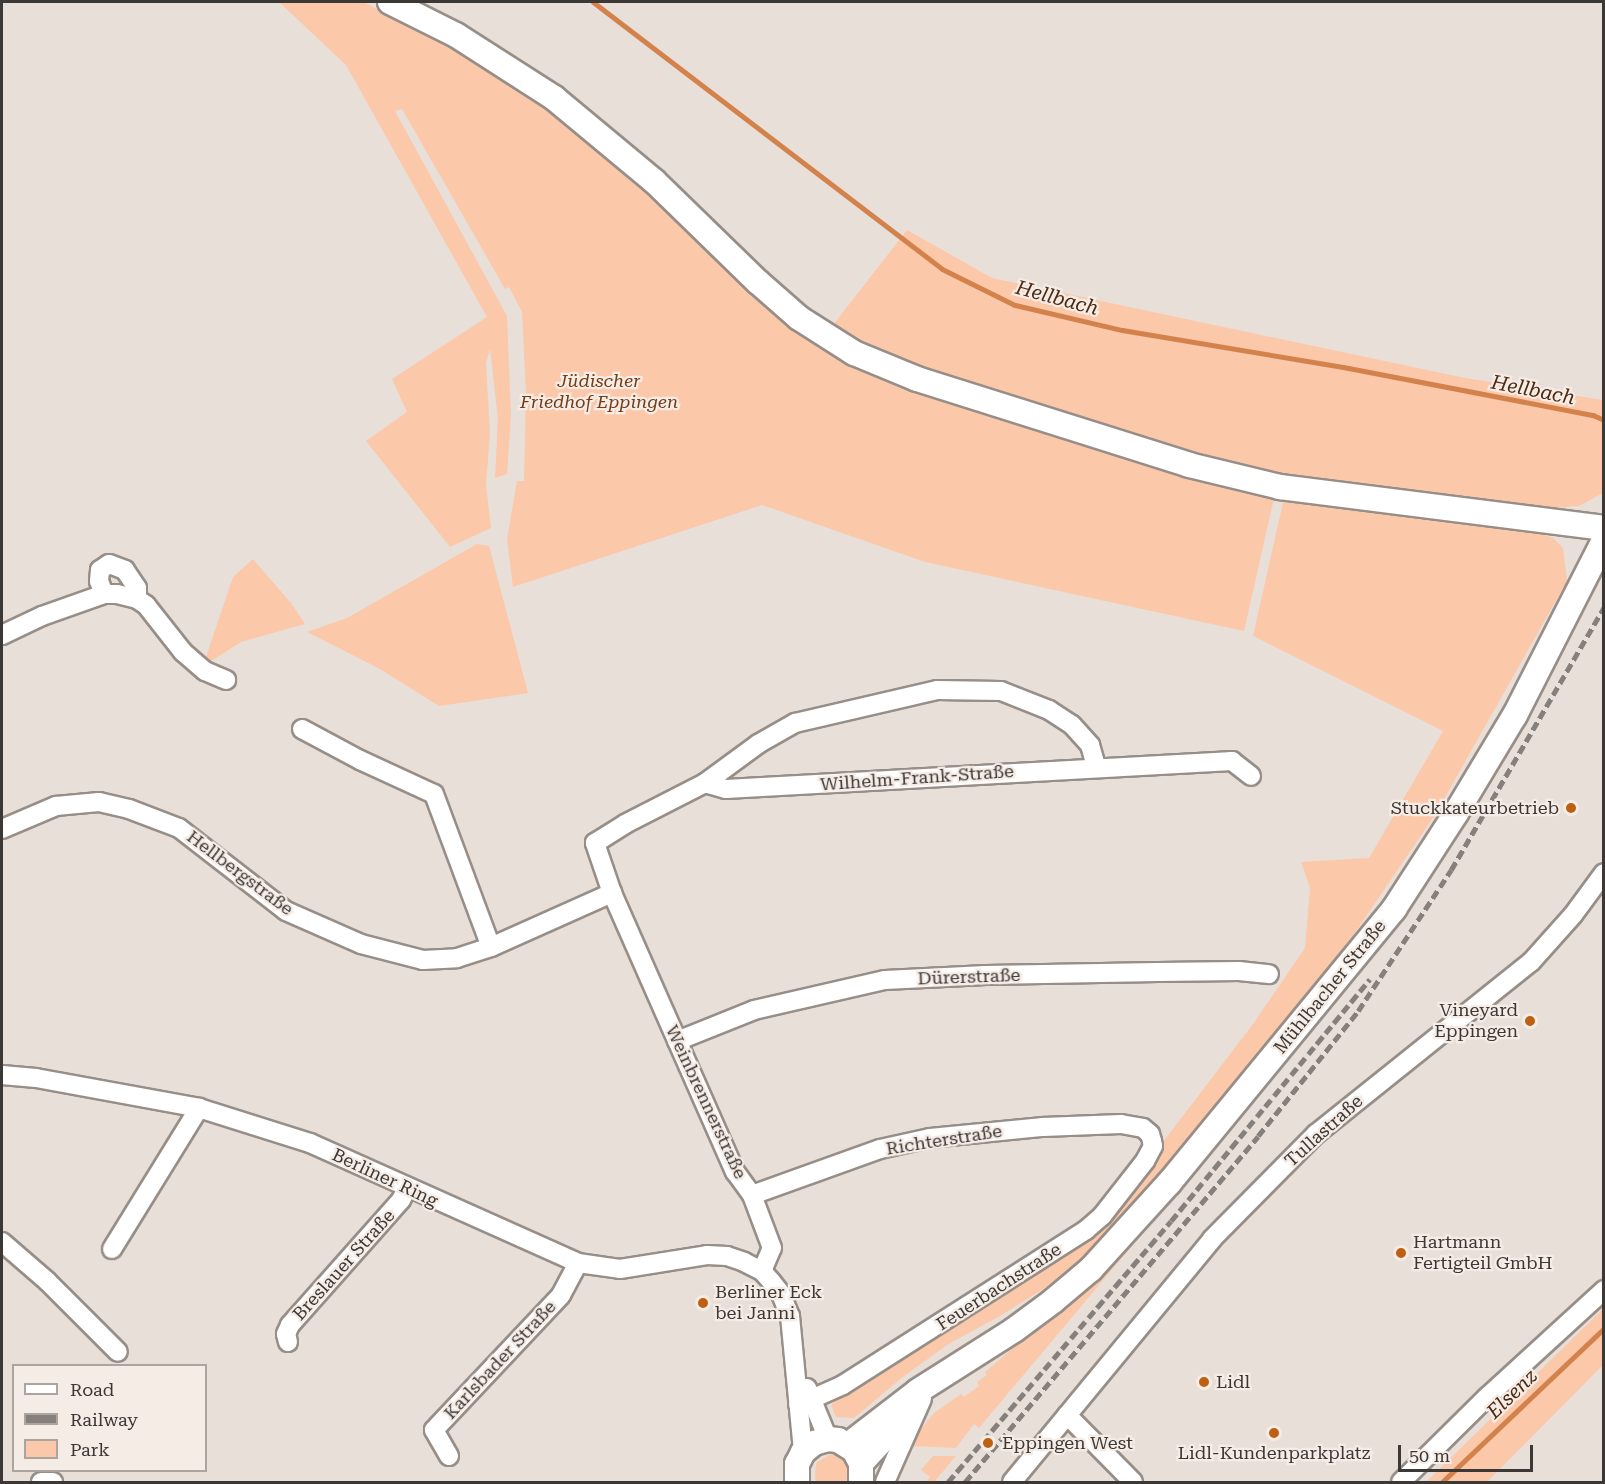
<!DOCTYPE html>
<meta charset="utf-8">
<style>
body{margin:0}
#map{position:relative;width:1605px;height:1484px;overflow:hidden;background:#e9dfd9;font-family:"Roboto Serif",serif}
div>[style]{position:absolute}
.green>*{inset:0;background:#fbc8a9}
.stream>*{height:5px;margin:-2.5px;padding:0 2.5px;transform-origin:2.5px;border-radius:2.5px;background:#d4824c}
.roads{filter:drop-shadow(2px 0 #978e88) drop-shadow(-2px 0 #978e88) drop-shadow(0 2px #978e88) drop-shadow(0 -2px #978e88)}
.street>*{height:18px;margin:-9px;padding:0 9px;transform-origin:9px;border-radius:9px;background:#fff}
.secondary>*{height:24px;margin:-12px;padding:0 12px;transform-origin:12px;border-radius:12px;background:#fff}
.rail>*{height:4.5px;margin-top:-2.25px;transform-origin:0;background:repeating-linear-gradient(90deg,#86807c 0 9px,transparent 0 13.5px)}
.dots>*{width:16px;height:16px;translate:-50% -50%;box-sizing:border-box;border:3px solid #f6ece6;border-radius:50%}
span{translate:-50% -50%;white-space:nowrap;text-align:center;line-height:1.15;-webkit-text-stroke:4.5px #f6ece6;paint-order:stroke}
.park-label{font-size:18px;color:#743d16;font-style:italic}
.street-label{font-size:18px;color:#3b3835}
.poi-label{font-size:18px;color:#3b3835}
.right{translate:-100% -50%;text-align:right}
.left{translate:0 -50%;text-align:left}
.water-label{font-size:20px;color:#4c2a14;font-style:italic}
.frame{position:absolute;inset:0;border:3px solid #3b3835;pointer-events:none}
.legend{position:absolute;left:12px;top:1364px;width:195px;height:108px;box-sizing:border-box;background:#f6ece6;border:2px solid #aba49f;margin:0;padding:8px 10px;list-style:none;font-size:18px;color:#3b3835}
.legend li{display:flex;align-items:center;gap:12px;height:30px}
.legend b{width:30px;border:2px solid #aba49f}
.scale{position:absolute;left:1398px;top:1445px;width:135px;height:27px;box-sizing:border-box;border:3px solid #3b3835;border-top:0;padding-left:8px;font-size:18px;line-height:21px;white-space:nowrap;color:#3b3835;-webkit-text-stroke:4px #f6ece6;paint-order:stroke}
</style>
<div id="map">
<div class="green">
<div style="clip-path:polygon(279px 2px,363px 2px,445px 43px,512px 83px,567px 123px,667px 209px,764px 303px,821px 350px,836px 334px,829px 330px,907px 230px,992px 278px,1465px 378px,1603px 400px,1603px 493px,1579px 506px,1539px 509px,1158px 463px,1274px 498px,1244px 631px,925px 562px,762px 505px,513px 587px,507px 539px,517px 481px,524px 481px,526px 395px,522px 312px,509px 287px,505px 289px,402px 109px,395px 111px,507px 316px,511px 416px,507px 474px,495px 478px,498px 419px,490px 349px,486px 363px,490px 433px,486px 485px,491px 528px,450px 547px,366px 441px,407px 412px,392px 379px,487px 317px,346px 65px)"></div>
<div style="clip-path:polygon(1284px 498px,1439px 516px,1534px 531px,1553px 538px,1563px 548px,1567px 581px,1435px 815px,1354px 934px,1242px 1079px,1114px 1233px,1076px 1268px,1000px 1316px,947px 1345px,904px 1376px,854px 1418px,836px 1417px,831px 1405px,843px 1394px,1102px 1222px,1253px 1024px,1305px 948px,1310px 888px,1301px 862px,1369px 858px,1443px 731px,1253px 636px)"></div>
<div style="clip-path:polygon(477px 544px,489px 546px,528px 693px,439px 706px,380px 669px,307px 632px,347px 618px)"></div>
<div style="clip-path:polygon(253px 559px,291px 603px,305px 624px,241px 642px,208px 663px,205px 660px,233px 577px)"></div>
<div style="clip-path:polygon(1160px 1208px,1162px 1210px,979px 1428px,974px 1424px,956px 1448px,912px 1446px,919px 1431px,934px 1413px,961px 1394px,964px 1397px,979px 1386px,977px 1382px,987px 1375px,985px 1372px,1041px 1324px)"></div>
<div style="clip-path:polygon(1603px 1309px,1603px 1365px,1487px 1482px,1426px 1482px)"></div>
<div style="clip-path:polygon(831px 1454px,837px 1455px,846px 1463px,849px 1474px,845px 1482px,817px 1482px,815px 1479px,816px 1463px)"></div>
<div style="clip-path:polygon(933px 1456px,956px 1456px,934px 1482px,926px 1482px,930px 1477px,921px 1470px)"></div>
</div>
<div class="stream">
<div style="left:593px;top:2px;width:439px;rotate:37.4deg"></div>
<div style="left:942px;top:269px;width:81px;rotate:26.3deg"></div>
<div style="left:1015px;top:305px;width:110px;rotate:13.2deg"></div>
<div style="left:1122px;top:330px;width:224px;rotate:9.5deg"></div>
<div style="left:1343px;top:367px;width:255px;rotate:10.9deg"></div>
<div style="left:1593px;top:415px;width:12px;rotate:24deg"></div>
<div style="left:1442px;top:1482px;width:224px;rotate:-43.5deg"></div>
</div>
<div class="roads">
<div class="street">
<div style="left:137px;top:599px;width:11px;rotate:34deg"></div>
<div style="left:146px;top:605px;width:60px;rotate:51.8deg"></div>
<div style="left:183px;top:652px;width:29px;rotate:41deg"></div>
<div style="left:205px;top:671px;width:23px;rotate:23deg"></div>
<div style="left:2px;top:635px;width:44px;rotate:-25.4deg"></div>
<div style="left:42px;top:616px;width:66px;rotate:-19.5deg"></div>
<div style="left:104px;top:594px;width:13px"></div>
<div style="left:117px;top:594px;width:21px;rotate:14deg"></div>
<div style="left:137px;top:599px;width:11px;rotate:-90deg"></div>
<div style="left:137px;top:588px;width:22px;rotate:-124deg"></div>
<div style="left:125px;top:570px;width:17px;rotate:-159deg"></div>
<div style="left:109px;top:564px;width:11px;rotate:146deg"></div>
<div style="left:100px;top:570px;width:11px;rotate:95deg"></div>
<div style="left:99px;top:581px;width:14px;rotate:69deg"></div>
<div style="left:302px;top:729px;width:66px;rotate:28.1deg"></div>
<div style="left:360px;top:760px;width:81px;rotate:24.7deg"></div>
<div style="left:434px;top:794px;width:163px;rotate:69.6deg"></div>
<div style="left:705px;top:783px;width:66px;rotate:-36.3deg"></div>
<div style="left:758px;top:744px;width:43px;rotate:-29.6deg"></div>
<div style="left:795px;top:723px;width:146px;rotate:-13.1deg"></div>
<div style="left:937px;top:690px;width:64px;rotate:0.9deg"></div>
<div style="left:1001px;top:691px;width:52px;rotate:21.6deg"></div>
<div style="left:1049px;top:710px;width:27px;rotate:33deg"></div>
<div style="left:1072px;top:725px;width:27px;rotate:48deg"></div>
<div style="left:1090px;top:745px;width:22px;rotate:74deg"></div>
<div style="left:2px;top:829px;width:59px;rotate:-23.1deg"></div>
<div style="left:56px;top:806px;width:43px;rotate:-5.3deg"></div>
<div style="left:99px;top:802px;width:31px;rotate:13deg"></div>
<div style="left:129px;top:809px;width:53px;rotate:20.8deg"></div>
<div style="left:179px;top:828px;width:135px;rotate:37.8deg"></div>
<div style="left:286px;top:911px;width:82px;rotate:23.7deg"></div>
<div style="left:361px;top:944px;width:64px;rotate:14.5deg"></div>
<div style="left:423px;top:960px;width:34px;rotate:-3deg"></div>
<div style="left:457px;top:958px;width:36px;rotate:-18deg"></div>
<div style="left:491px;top:947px;width:133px;rotate:-24.1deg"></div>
<div style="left:677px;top:1041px;width:83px;rotate:-21.9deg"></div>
<div style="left:754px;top:1010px;width:134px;rotate:-12.9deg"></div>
<div style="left:885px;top:980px;width:101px;rotate:-2.8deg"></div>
<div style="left:986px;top:975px;width:172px;rotate:-1deg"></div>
<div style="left:1158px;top:972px;width:81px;rotate:-0.7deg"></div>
<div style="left:1239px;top:971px;width:30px;rotate:6deg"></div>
<div style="left:2px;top:1075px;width:34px;rotate:5deg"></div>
<div style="left:36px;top:1078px;width:166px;rotate:10.4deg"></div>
<div style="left:199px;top:1108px;width:116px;rotate:17.5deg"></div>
<div style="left:310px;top:1143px;width:294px;rotate:24.1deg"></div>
<div style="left:578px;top:1263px;width:42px;rotate:8.1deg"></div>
<div style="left:620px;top:1269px;width:88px;rotate:-9.1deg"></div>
<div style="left:707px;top:1255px;width:20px;rotate:3deg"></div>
<div style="left:727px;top:1256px;width:18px;rotate:19deg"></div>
<div style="left:744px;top:1262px;width:20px;rotate:27deg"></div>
<div style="left:762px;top:1271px;width:13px;rotate:48deg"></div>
<div style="left:771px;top:1281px;width:16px;rotate:52deg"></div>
<div style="left:781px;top:1294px;width:24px;rotate:68deg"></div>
<div style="left:790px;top:1316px;width:137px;rotate:84.5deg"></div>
<div style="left:752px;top:1195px;width:136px;rotate:-19.8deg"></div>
<div style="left:880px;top:1149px;width:51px;rotate:-12.4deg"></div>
<div style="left:930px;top:1138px;width:114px;rotate:-5.6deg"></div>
<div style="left:1043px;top:1127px;width:78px;rotate:-2.2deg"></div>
<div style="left:1121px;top:1124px;width:22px;rotate:10deg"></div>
<div style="left:1143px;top:1128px;width:9px;rotate:41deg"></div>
<div style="left:1150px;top:1134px;width:7px;rotate:74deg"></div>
<div style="left:1152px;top:1141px;width:5px;rotate:79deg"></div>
<div style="left:1153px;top:1146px;width:17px;rotate:118deg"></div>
<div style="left:1145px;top:1161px;width:70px;rotate:128deg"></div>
<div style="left:1102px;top:1216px;width:21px;rotate:139deg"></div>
<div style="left:1086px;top:1230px;width:288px;rotate:147.5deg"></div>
<div style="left:843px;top:1385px;width:49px;rotate:156deg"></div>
<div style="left:2px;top:1242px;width:60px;rotate:40.9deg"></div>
<div style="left:47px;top:1281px;width:100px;rotate:45deg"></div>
<div style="left:112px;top:1249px;width:166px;rotate:-58.3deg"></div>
<div style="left:762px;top:1271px;width:25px;rotate:-67deg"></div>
<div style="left:772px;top:1248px;width:57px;rotate:-110.7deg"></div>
<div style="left:752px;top:1195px;width:29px;rotate:-126deg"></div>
<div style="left:735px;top:1172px;width:305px;rotate:-113.8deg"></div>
<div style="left:612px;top:893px;width:53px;rotate:-108.8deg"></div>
<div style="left:595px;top:843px;width:36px;rotate:-32deg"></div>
<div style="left:625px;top:824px;width:90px;rotate:-27.1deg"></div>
<div style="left:705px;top:783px;width:22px;rotate:16deg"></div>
<div style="left:726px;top:789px;width:507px;rotate:-3.17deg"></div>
<div style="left:1232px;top:761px;width:24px;rotate:38deg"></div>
<div style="left:288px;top:1342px;width:8px;rotate:-104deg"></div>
<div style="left:286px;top:1334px;width:10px;rotate:-66deg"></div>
<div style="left:290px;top:1325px;width:167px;rotate:-48.4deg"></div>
<div style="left:401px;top:1200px;width:13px;rotate:-63deg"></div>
<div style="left:807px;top:1388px;width:55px;rotate:67.6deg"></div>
<div style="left:1067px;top:1415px;width:94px;rotate:45.4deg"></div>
<div style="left:449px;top:1456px;width:30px;rotate:-120deg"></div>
<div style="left:434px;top:1430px;width:185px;rotate:-46.7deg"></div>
<div style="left:561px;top:1295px;width:36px;rotate:-62deg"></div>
<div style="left:41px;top:1482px;width:12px"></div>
<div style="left:885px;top:1482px;width:91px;rotate:-66deg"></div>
<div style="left:1012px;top:1482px;width:315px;rotate:-50.5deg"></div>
<div style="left:1212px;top:1239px;width:148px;rotate:-45.3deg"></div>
<div style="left:1316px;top:1134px;width:275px;rotate:-38.7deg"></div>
<div style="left:1531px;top:962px;width:63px;rotate:-48.2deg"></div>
<div style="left:1573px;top:915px;width:52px;rotate:-53.6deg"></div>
<div style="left:1401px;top:1482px;width:121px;rotate:-44.7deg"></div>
<div style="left:1487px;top:1397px;width:159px;rotate:-42.4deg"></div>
</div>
<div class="secondary">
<div style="left:390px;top:2px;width:74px;rotate:26.6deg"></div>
<div style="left:456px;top:35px;width:117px;rotate:32.7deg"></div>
<div style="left:554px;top:98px;width:130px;rotate:39.7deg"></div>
<div style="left:654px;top:181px;width:145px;rotate:44.2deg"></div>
<div style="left:758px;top:282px;width:55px;rotate:41.3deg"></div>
<div style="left:799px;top:318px;width:65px;rotate:32.5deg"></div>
<div style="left:854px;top:353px;width:68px;rotate:22.4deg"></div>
<div style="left:917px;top:379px;width:285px;rotate:17.5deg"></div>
<div style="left:1189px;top:465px;width:94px;rotate:13.6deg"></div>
<div style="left:1280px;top:487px;width:327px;rotate:7.2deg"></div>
<div style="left:848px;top:1445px;width:88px;rotate:-37.6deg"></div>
<div style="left:918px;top:1391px;width:114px;rotate:-32.4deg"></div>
<div style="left:1014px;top:1330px;width:49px;rotate:-36.6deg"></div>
<div style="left:1053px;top:1301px;width:50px;rotate:-40.1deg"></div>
<div style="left:1091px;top:1269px;width:116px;rotate:-47.8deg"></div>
<div style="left:1169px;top:1183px;width:355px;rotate:-50.6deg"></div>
<div style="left:1394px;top:909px;width:114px;rotate:-57.1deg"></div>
<div style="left:1456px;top:813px;width:114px;rotate:-59deg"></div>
<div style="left:1515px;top:715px;width:196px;rotate:-63deg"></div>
<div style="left:861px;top:1463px;width:60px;rotate:-47deg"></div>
<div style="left:797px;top:1482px;width:18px;rotate:-90deg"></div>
<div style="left:797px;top:1464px;width:13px;rotate:-63deg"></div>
<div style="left:803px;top:1452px;width:14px;rotate:-39deg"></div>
<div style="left:814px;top:1443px;width:15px;rotate:-16deg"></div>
<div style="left:828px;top:1439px;width:10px;rotate:6deg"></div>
<div style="left:838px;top:1440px;width:19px;rotate:32deg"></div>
<div style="left:854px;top:1450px;width:15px;rotate:62deg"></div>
<div style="left:861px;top:1463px;width:19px;rotate:90deg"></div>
</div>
</div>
<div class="rail">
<div style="left:948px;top:1482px;width:343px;rotate:-49.5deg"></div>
<div style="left:1171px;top:1221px;width:313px;rotate:-50.6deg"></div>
<div style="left:965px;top:1482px;width:453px;rotate:-49.7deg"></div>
<div style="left:1258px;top:1136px;width:160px;rotate:-51.3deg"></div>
<div style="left:1358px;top:1011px;width:169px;rotate:-56.6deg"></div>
<div style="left:1451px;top:870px;width:304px;rotate:-59.8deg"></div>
</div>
<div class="dots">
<div style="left:1571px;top:808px;background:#bd6012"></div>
<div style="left:1530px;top:1021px;background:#bd6012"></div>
<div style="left:1401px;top:1253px;background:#bd6012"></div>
<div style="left:703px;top:1303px;background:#bd6012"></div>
<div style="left:1204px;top:1382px;background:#bd6012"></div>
<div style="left:1274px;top:1433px;background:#bd6012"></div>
<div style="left:988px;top:1443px;background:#bd6012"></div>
</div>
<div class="park-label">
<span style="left:599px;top:392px">Jüdischer<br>Friedhof Eppingen</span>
</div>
<div class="street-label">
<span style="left:917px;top:778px;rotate:-4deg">Wilhelm-Frank-Straße</span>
<span style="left:240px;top:873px;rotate:37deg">Hellbergstraße</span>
<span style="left:969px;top:977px;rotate:-2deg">Dürerstraße</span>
<span style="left:1330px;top:987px;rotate:-51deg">Mühlbacher Straße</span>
<span style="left:706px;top:1102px;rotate:65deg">Weinbrennerstraße</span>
<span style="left:1324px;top:1131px;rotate:-42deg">Tullastraße</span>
<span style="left:944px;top:1140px;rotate:-9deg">Richterstraße</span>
<span style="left:385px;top:1178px;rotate:25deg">Berliner Ring</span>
<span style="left:344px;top:1265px;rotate:-48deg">Breslauer Straße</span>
<span style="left:999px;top:1287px;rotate:-33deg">Feuerbachstraße</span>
<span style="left:500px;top:1360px;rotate:-47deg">Karlsbader Straße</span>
</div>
<div class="poi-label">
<span class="right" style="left:1559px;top:808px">Stuckkateurbetrieb</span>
<span class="right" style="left:1518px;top:1021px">Vineyard<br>Eppingen</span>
<span class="left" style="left:1413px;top:1253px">Hartmann<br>Fertigteil GmbH</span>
<span class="left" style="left:715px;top:1303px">Berliner Eck<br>bei Janni</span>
<span class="left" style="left:1216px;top:1382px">Lidl</span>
<span class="left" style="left:1002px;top:1443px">Eppingen West</span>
<span style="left:1274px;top:1453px">Lidl-Kundenparkplatz</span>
</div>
<div class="water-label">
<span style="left:1057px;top:298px;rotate:15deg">Hellbach</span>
<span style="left:1533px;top:390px;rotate:11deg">Hellbach</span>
<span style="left:1512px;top:1394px;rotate:-44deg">Elsenz</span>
</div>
<div class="frame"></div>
<ul class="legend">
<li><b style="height:8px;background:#fff"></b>Road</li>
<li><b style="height:8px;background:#86807c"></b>Railway</li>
<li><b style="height:16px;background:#fbc8a9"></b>Park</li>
</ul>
<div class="scale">50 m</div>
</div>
